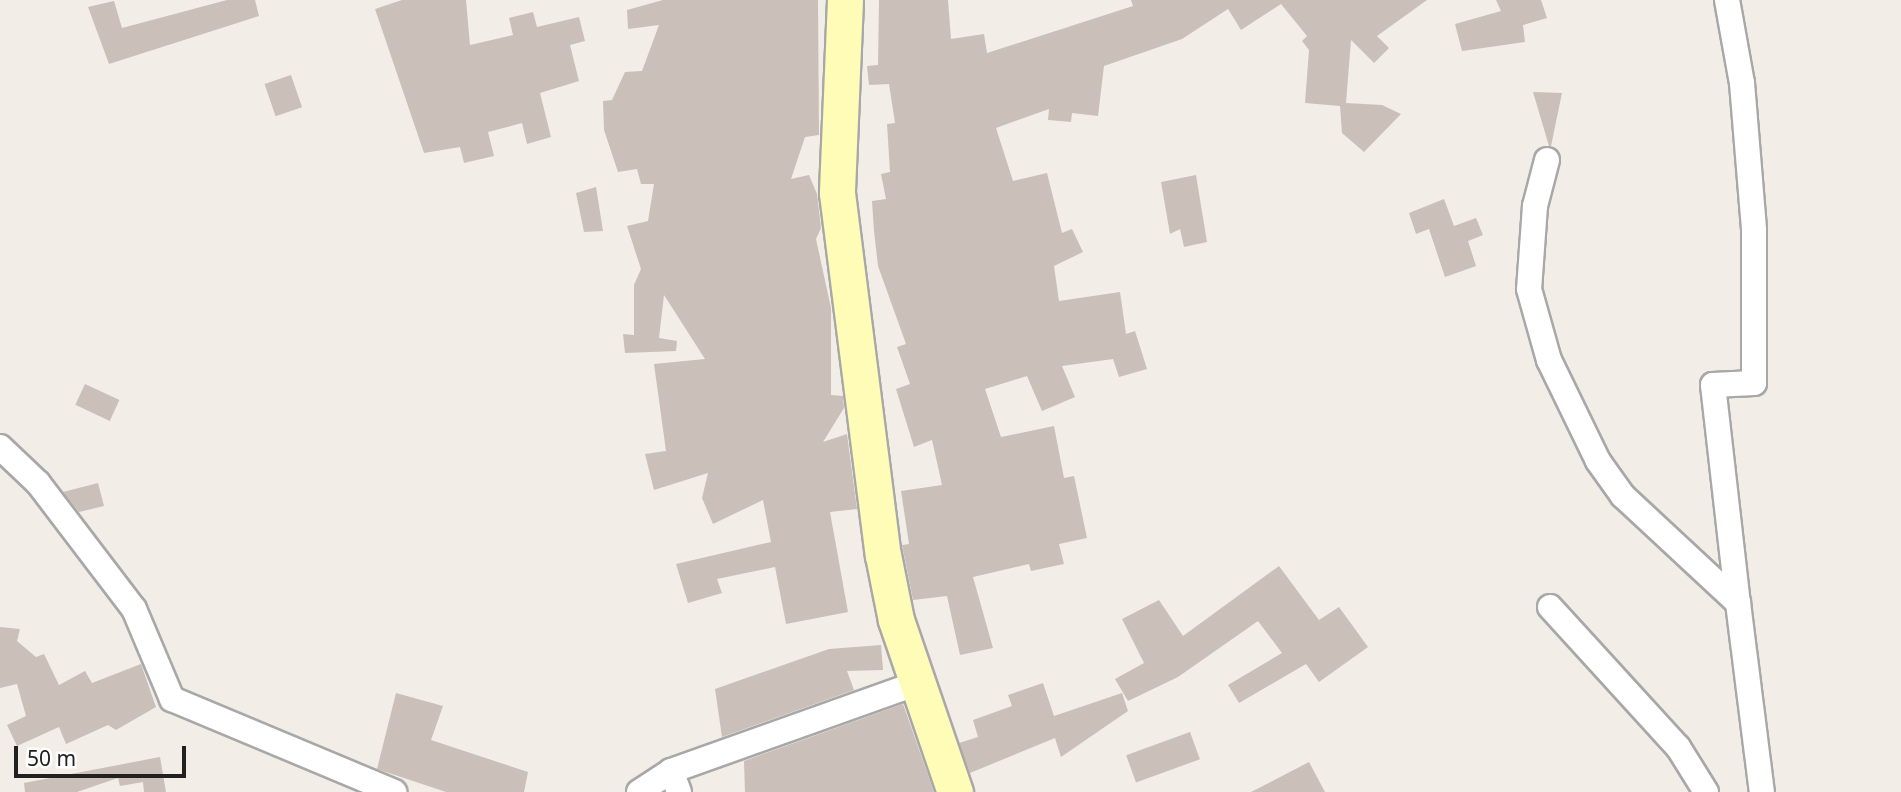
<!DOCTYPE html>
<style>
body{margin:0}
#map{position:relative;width:1901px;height:792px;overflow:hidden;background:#f2ede6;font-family:"Noto Sans",sans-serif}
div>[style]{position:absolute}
.building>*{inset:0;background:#cbbfb9;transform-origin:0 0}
.roads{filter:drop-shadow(2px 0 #a8a8a8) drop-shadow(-2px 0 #a8a8a8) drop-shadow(0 2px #a8a8a8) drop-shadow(0 -2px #a8a8a8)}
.minor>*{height:24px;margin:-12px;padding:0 12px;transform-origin:12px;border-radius:12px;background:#fff}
.secondary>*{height:35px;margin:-17.5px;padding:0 17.5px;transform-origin:17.5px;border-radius:17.5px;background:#fffcb7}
span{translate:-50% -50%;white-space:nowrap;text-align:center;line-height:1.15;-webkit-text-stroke:5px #fff;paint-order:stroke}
.scale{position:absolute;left:14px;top:746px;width:172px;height:32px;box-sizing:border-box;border:4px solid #212121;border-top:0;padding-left:9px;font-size:21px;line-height:24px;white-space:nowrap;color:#212121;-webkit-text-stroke:5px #fff;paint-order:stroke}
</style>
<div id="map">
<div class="building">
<div style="clip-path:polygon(227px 0,255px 0,259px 16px,109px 64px,88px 7px,114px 1px,122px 28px)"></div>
<div style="clip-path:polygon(402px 0,466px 0,470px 45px,513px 35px,509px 18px,533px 12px,537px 27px,579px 17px,585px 41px,570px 45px,579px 81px,540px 93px,551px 137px,527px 144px,522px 123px,488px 132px,494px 156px,464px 163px,460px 147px,424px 153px,375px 9px)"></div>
<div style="clip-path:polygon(663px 0,818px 0,819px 135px,805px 137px,791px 179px,809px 175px,817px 194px,821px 228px,816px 239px,831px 308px,831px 395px,843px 396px,844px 408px,823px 442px,847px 434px,857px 509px,830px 512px,848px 612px,786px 624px,775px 567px,717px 579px,722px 593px,688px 603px,676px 564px,771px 542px,763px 500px,713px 524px,702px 498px,708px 473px,654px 490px,645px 454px,666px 451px,654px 364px,705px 359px,664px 295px,659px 338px,677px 341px,676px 351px,625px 353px,623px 334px,634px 335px,634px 285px,641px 269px,627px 226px,648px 221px,654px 184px,641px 184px,637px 169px,618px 172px,604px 130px,603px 101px,612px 100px,625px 72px,642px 71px,659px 25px,628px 29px,627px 10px)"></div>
<div style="clip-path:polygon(879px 0,948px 0,951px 39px,984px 34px,987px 53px,1133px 6px,1131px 0,1427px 0,1377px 36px,1389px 48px,1374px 63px,1351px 40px,1346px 103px,1382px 105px,1401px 114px,1364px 152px,1342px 133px,1340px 106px,1305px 103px,1309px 50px,1302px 41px,1307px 36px,1281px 4px,1241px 30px,1228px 9px,1182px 39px,1104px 66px,1098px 116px,1072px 113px,1071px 122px,1048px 120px,1049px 109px,996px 128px,1013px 181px,1047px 173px,1062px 233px,1072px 229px,1083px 252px,1054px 266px,1059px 301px,1120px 292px,1126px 334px,1135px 331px,1147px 369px,1119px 377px,1113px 359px,1062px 366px,1075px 397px,1042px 411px,1027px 376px,985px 389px,1001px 437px,1054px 426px,1064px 478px,1074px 476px,1087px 538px,1059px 544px,1064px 564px,1031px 571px,1029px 564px,973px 577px,993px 648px,960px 655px,947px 596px,913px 600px,902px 545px,909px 544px,901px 491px,942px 485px,932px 440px,914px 447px,896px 389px,910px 384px,897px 347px,906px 344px,878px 266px,874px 231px,872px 201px,886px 199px,881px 174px,890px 172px,887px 124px,895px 123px,889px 84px,869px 85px,867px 66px,878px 65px)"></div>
<div style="clip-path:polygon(1496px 0,1541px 0,1547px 18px,1523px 25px,1525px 42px,1462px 51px,1455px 24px,1501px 11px)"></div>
<div style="left:291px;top:75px;width:34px;height:28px;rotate:71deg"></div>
<div style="clip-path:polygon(1533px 92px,1562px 93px,1551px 146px,1549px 146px)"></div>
<div style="clip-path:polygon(1196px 175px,1207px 242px,1184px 247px,1180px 229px,1170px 234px,1161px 182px)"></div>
<div style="clip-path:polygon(596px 187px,603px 231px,584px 232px,576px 193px)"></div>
<div style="clip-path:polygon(1444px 199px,1454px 226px,1476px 218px,1483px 235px,1468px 241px,1476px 266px,1445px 277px,1429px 229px,1416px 234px,1409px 213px)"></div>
<div style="left:85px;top:384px;width:38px;height:23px;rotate:25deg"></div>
<div style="clip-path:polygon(98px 483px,104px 506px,79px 512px,63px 492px)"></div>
<div style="clip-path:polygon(1279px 566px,1319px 620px,1339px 607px,1368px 647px,1319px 682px,1306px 664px,1239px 703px,1228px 685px,1282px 653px,1258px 621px,1178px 677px,1128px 701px,1115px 679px,1144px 663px,1122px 619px,1159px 600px,1183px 636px)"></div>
<div style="clip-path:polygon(0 627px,20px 629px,17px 641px,36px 657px,44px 654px,59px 685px,85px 671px,92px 683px,141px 664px,156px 707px,116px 730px,108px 725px,66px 744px,59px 727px,17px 746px,7px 725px,26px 716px,17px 684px,0 688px)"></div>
<div style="clip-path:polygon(881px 645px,883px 670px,847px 671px,854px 690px,722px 737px,715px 689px,829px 649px)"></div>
<div style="clip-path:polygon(1043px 683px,1054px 716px,1122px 693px,1128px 711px,1061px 757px,1055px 738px,970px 773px,959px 743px,978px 737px,973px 720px,1012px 706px,1008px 695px)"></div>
<div style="clip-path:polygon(396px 693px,443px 706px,431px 740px,528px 772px,524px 792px,446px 792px,377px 769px)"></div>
<div style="clip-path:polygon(903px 704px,934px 792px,745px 792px,744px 761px)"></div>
<div style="left:1190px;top:732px;width:29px;height:68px;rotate:70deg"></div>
<div style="clip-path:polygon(160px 757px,166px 792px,144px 792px,143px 782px,120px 786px,118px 778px,77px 792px,25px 792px,24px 783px)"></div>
<div style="clip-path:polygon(1309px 762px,1325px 792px,1251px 792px)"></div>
</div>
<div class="roads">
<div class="minor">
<div style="left:1727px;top:0;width:84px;rotate:79.8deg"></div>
<div style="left:1742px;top:83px;width:147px;rotate:85.3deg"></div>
<div style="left:1754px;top:230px;width:153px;rotate:90deg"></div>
<div style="left:1754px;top:383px;width:41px;rotate:177.2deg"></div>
<div style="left:1713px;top:385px;width:219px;rotate:83.5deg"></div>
<div style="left:1547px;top:160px;width:48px;rotate:104.6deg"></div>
<div style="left:1535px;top:206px;width:83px;rotate:94.1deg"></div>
<div style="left:1529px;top:289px;width:74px;rotate:74.3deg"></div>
<div style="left:1549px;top:360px;width:112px;rotate:64.1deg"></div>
<div style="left:1598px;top:461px;width:43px;rotate:54.5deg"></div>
<div style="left:1623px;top:496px;width:157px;rotate:42.9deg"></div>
<div style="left:1738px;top:603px;width:191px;rotate:82.8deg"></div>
<div style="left:0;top:447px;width:52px;rotate:43.5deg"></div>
<div style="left:38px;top:483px;width:158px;rotate:52.7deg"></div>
<div style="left:134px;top:609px;width:98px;rotate:67.1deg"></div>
<div style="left:172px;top:699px;width:241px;rotate:22.7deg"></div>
<div style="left:1550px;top:607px;width:190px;rotate:47.6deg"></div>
<div style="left:1678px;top:747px;width:53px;rotate:58.1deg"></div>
<div style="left:671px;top:771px;width:22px;rotate:69deg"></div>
<div style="left:639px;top:792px;width:38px;rotate:-33deg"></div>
<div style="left:671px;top:771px;width:260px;rotate:-19.6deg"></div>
</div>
<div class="secondary">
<div style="left:845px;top:0;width:193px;rotate:92.4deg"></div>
<div style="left:837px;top:193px;width:365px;rotate:82.8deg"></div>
<div style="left:883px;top:555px;width:66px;rotate:78.7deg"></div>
<div style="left:896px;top:620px;width:182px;rotate:71.1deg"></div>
</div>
</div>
<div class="scale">50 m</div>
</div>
